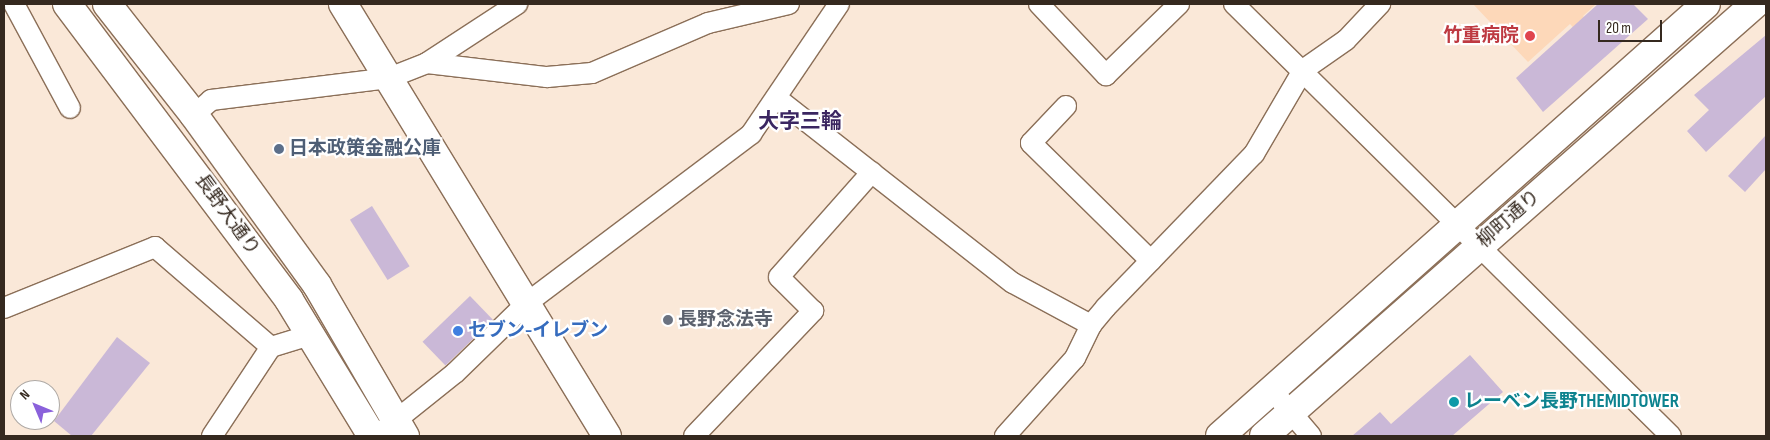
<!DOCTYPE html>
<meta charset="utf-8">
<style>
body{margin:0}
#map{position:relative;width:1770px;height:440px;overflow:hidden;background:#fae8d8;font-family:"Sofia Sans Condensed","Noto Sans JP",sans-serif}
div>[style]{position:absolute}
.built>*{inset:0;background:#fdd8b9}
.building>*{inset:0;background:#cab8d7;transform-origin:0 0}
.roads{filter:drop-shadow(1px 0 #8b6f58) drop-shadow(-1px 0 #8b6f58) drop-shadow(0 1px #8b6f58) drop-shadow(0 -1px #8b6f58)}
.street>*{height:20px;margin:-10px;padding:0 10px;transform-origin:10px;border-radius:10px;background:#fff}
.secondary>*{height:28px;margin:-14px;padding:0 14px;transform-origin:14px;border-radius:14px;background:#fff}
.highway>*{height:28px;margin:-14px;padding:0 14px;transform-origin:14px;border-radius:14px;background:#fff}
.dots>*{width:14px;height:14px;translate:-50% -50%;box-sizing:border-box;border:2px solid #fff;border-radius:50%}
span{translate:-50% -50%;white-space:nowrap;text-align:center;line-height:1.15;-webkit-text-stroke:4.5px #fff;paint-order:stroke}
.health-label{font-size:19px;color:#be3a42;font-weight:700}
.right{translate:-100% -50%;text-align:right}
.service-label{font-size:19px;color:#4e5e75;font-weight:700}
.left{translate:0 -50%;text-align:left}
.street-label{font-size:19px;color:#35291f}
.worship-label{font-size:19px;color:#5b616d;font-weight:700}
.shop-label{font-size:19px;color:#366cbe;font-weight:700}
.culture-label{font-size:19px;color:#0d838f;font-weight:700}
.quarter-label{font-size:21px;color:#3b2661;font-weight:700}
.frame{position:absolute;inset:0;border:5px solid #35291f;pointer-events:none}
.north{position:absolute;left:10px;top:380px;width:50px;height:50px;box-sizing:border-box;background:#fff;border:1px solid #aea9a5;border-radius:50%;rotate:315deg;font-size:14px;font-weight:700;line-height:20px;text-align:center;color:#35291f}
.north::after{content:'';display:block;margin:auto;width:18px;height:22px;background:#8a61db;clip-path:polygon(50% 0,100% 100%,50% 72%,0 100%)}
.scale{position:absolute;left:1598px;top:20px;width:64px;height:22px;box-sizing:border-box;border:2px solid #35291f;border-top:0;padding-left:6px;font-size:15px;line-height:18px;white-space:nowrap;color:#35291f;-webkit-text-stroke:4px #fff;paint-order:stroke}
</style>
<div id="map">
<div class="built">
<div style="clip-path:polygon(1473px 4px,1596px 4px,1583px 16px,1613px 48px,1601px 58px,1570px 24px,1528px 62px)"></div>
</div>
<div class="building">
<div style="clip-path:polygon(1598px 4px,1633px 4px,1648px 19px,1543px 112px,1516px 78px)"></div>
<div style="clip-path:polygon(1766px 35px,1766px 96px,1706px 152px,1687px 131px,1709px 110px,1694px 95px)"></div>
<div style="clip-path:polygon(1766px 135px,1766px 169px,1745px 192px,1728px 176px)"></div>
<div style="left:372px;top:206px;width:71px;height:26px;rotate:58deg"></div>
<div style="left:470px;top:296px;width:33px;height:66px;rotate:46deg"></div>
<div style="clip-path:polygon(117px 337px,150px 363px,91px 436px,72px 436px,54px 421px)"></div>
<div style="clip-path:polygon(1470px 355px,1503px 392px,1452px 436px,1352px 436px,1380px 412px,1391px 424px)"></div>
</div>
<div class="roads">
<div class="street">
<div style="left:14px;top:4px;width:118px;rotate:61.7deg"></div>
<div style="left:1039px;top:4px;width:98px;rotate:46.7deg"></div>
<div style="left:1106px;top:75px;width:102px;rotate:-44.2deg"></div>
<div style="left:1234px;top:4px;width:614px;rotate:44.67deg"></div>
<div style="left:427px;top:63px;width:121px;rotate:6.7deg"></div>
<div style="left:547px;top:77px;width:45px;rotate:-5.1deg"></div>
<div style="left:592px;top:73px;width:126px;rotate:-23.3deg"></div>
<div style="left:708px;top:23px;width:83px;rotate:-13.2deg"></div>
<div style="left:778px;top:99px;width:298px;rotate:38.1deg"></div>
<div style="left:1013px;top:283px;width:89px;rotate:28.3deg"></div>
<div style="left:1066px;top:106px;width:51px;rotate:133.4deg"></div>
<div style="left:1031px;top:143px;width:168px;rotate:44.5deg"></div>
<div style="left:194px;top:115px;width:23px;rotate:-41deg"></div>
<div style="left:211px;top:100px;width:179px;rotate:-7deg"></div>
<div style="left:389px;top:78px;width:41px;rotate:-21.5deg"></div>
<div style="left:427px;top:63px;width:108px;rotate:-33.2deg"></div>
<div style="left:4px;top:308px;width:163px;rotate:-22deg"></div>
<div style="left:155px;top:247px;width:153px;rotate:40.8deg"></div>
<div style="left:271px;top:347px;width:41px;rotate:-17.1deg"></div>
<div style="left:1272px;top:390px;width:60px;rotate:49.7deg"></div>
<div style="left:385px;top:429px;width:90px;rotate:-38.7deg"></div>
<div style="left:455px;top:373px;width:100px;rotate:-44.2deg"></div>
<div style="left:527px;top:303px;width:281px;rotate:-37deg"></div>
<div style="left:751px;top:134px;width:157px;rotate:-55.9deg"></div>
<div style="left:212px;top:436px;width:107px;rotate:-56.5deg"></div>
<div style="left:694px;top:436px;width:173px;rotate:-46.4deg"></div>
<div style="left:813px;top:311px;width:48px;rotate:-135deg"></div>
<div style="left:779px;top:277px;width:140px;rotate:-48.5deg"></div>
<div style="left:1005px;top:436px;width:105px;rotate:-48.1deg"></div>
<div style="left:1075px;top:358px;width:37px;rotate:-64deg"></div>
<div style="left:1091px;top:325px;width:23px;rotate:-50deg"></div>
<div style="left:1106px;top:307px;width:213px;rotate:-46deg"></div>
<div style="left:1254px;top:154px;width:97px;rotate:-59.7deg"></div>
<div style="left:1303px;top:70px;width:52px;rotate:-34.9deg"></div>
<div style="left:1346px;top:40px;width:50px;rotate:-46.6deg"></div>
</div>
<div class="secondary">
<div style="left:67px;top:4px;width:370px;rotate:53.1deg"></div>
<div style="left:289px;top:300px;width:159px;rotate:58.6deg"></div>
<div style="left:107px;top:4px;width:141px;rotate:51.9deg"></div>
<div style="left:194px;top:115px;width:210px;rotate:54.1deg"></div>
<div style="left:317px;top:285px;width:175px;rotate:59.8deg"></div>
<div style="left:343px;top:4px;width:506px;rotate:58.57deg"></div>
</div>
<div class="highway">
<div style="left:1220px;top:436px;width:650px;rotate:-41.63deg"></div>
<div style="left:1264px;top:436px;width:654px;rotate:-41.34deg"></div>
</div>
</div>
<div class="dots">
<div style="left:1530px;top:36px;background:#e0444e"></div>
<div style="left:279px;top:149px;background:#5c6f8a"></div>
<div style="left:668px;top:320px;background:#6b7280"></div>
<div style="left:458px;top:331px;background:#3f7fe0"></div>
<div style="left:1454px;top:402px;background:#0f9aa8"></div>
</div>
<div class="health-label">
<span class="right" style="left:1519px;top:36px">竹重病院</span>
</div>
<div class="service-label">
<span class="left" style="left:289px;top:149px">日本政策金融公庫</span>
</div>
<div class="street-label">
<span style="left:227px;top:215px;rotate:54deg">長野大通り</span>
<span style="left:1509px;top:219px;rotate:-41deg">柳町通り</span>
</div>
<div class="worship-label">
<span class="left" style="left:678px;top:320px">長野念法寺</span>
</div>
<div class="shop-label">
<span class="left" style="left:468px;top:331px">セブン-イレブン</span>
</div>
<div class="culture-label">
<span class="left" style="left:1464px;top:402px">レーベン長野THEMIDTOWER</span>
</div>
<div class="quarter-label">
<span style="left:800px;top:122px">大字三輪</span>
</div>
<div class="frame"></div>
<div class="north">N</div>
<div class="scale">20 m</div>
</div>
